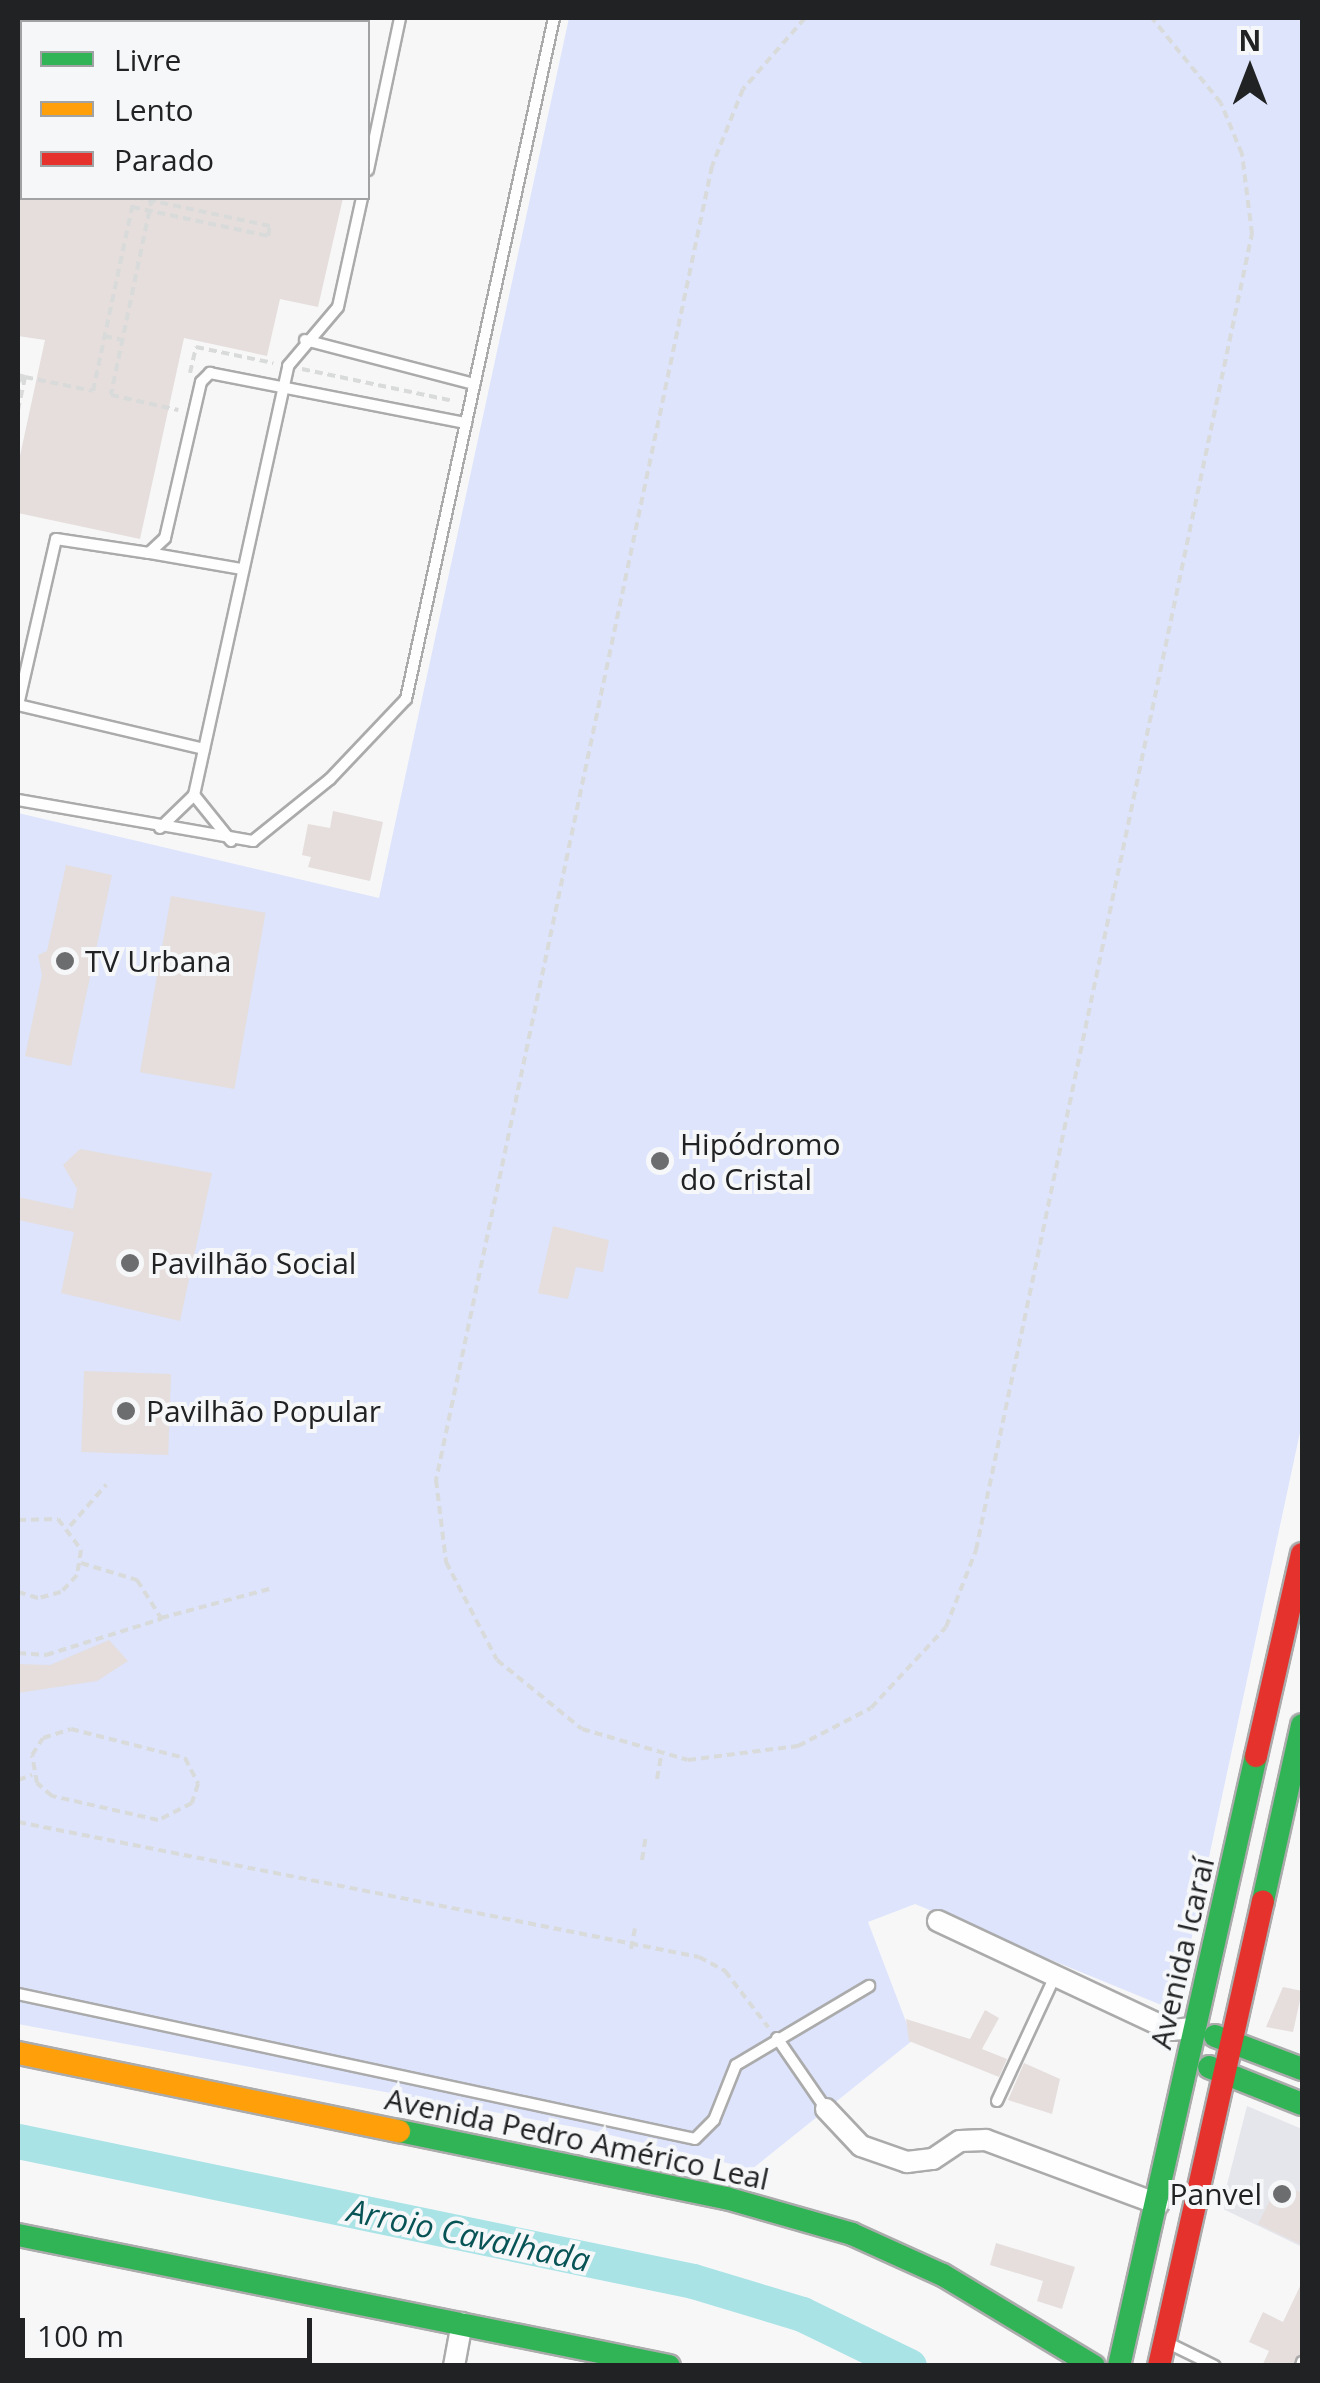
<!DOCTYPE html>
<meta charset="utf-8">
<style>
body{margin:0}
#map{position:relative;width:1320px;height:2383px;overflow:hidden;background:#f7f7f8;font-family:"Open Sans",sans-serif}
div>[style]{position:absolute}
.built>*{inset:0;background:#e5e6ec}
.green>*{inset:0;background:#dde4fc}
.river>*{height:35px;margin:-17.5px;padding:0 17.5px;transform-origin:17.5px;border-radius:17.5px;background:#aae3e6}
.building>*{inset:0;background:#e5dedc;transform-origin:0 0}
.path>*{height:4px;margin-top:-2px;transform-origin:0;background:repeating-linear-gradient(90deg,#d9dada 0 8px,transparent 0 13px)}
.roads{filter:drop-shadow(2px 0 #ababac) drop-shadow(-2px 0 #ababac) drop-shadow(0 2px #ababac) drop-shadow(0 -2px #ababac)}
.lane>*{height:10px;margin:-5px;padding:0 5px;transform-origin:5px;border-radius:5px;background:#fefefe}
.street>*{height:20px;margin:-10px;padding:0 10px;transform-origin:10px;border-radius:10px;background:#fefefe}
.fast>*{height:22px;margin:-11px;padding:0 11px;transform-origin:11px;border-radius:11px;background:#30b455}
.slow>*{height:22px;margin:-11px;padding:0 11px;transform-origin:11px;border-radius:11px;background:#ff9f0a}
.jam>*{height:22px;margin:-11px;padding:0 11px;transform-origin:11px;border-radius:11px;background:#e5322d}
.dots>*{width:28px;height:28px;translate:-50% -50%;box-sizing:border-box;border:5px solid #f6f7f9;border-radius:50%}
span{translate:-50% -50%;white-space:nowrap;text-align:center;line-height:1.15;-webkit-text-stroke:8px #f6f7f9;paint-order:stroke}
.poi-label{font-size:30px;color:#212223}
.left{translate:0 -50%;text-align:left}
.right{translate:-100% -50%;text-align:right}
.street-label{font-size:30px;color:#212223}
.water-label{font-size:32px;color:#085356;font-style:italic}
.frame{position:absolute;inset:0;border:20px solid #212223;pointer-events:none}
.legend{position:absolute;left:20px;top:20px;width:350px;height:180px;box-sizing:border-box;background:#f6f7f9;border:2px solid #a1a2a3;margin:0;padding:12px 18px;list-style:none;font-size:30px;color:#212223}
.legend li{display:flex;align-items:center;gap:20px;height:50px}
.legend b{width:50px;border:2px solid #a1a2a3}
.north{position:absolute;left:1200px;top:20px;width:100px;height:100px;-webkit-text-stroke:8px #f6f7f9;paint-order:stroke;rotate:0deg;font-size:28px;font-weight:700;line-height:40px;text-align:center;color:#212223}
.north::after{content:'';display:block;margin:auto;width:35px;height:45px;background:#212223;clip-path:polygon(50% 0,100% 100%,50% 72%,0 100%)}
.scale{position:absolute;left:20px;top:2318px;width:292px;height:45px;box-sizing:border-box;border:5px solid #212223;border-top:0;padding-left:12px;font-size:30px;line-height:35px;white-space:nowrap;color:#212223;-webkit-text-stroke:8px #f6f7f9;paint-order:stroke}
</style>
<div id="map">
<div class="built">
<div style="clip-path:polygon(1247px 2106px,1302px 2129px,1300px 2246px,1221px 2208px)"></div>
</div>
<div class="green">
<div style="clip-path:polygon(569px 18px,1302px 18px,1302px 1423px,1176px 2011px,915px 1904px,868px 1922px,913px 2040px,752px 2169px,585px 2129px,18px 2024px,18px 813px,379px 898px)"></div>
</div>
<div class="river">
<div style="left:18px;top:2141px;width:689px;rotate:11.72deg"></div>
<div style="left:693px;top:2281px;width:114px;rotate:16.8deg"></div>
<div style="left:802px;top:2314px;width:119px;rotate:25.9deg"></div>
</div>
<div class="building">
<div style="clip-path:polygon(18px 198px,343px 198px,318px 307px,280px 299px,267px 356px,184px 338px,140px 539px,18px 513px,18px 465px,45px 340px,18px 336px)"></div>
<div style="clip-path:polygon(333px 811px,383px 822px,370px 881px,308px 867px,311px 857px,302px 855px,308px 824px,330px 828px)"></div>
<div style="clip-path:polygon(66px 865px,112px 875px,71px 1066px,25px 1056px,42px 975px,38px 955px,47px 951px)"></div>
<div style="left:171px;top:896px;width:96px;height:179px;rotate:10deg"></div>
<div style="clip-path:polygon(80px 1149px,212px 1173px,180px 1321px,61px 1293px,74px 1232px,18px 1220px,18px 1197px,73px 1209px,77px 1189px,63px 1165px)"></div>
<div style="clip-path:polygon(553px 1226px,609px 1240px,603px 1272px,576px 1267px,568px 1299px,538px 1293px)"></div>
<div style="left:171px;top:1374px;width:81px;height:87px;rotate:92deg"></div>
<div style="clip-path:polygon(109px 1640px,128px 1661px,97px 1681px,18px 1693px,18px 1664px,50px 1665px)"></div>
<div style="clip-path:polygon(1283px 1987px,1302px 1991px,1293px 2032px,1266px 2027px)"></div>
<div style="clip-path:polygon(985px 2010px,999px 2018px,982px 2049px,1007px 2059px,999px 2077px,909px 2041px,906px 2019px,970px 2039px)"></div>
<div style="clip-path:polygon(1024px 2063px,1060px 2079px,1052px 2114px,1008px 2100px)"></div>
<div style="clip-path:polygon(1279px 2182px,1302px 2193px,1302px 2245px,1258px 2224px)"></div>
<div style="clip-path:polygon(996px 2243px,1075px 2267px,1062px 2309px,1037px 2301px,1043px 2281px,990px 2265px)"></div>
<div style="clip-path:polygon(1302px 2282px,1302px 2353px,1292px 2366px,1262px 2366px,1269px 2351px,1249px 2342px,1263px 2312px,1283px 2322px)"></div>
</div>
<div class="path">
<div style="left:805px;top:18px;width:94px;rotate:131.1deg"></div>
<div style="left:743px;top:89px;width:83px;rotate:111.9deg"></div>
<div style="left:712px;top:166px;width:1343px;rotate:101.86deg"></div>
<div style="left:436px;top:1480px;width:83px;rotate:83deg"></div>
<div style="left:446px;top:1562px;width:110px;rotate:62.5deg"></div>
<div style="left:497px;top:1660px;width:109px;rotate:39.1deg"></div>
<div style="left:582px;top:1729px;width:110px;rotate:16.3deg"></div>
<div style="left:688px;top:1760px;width:111px;rotate:-7.3deg"></div>
<div style="left:798px;top:1746px;width:82px;rotate:-27.5deg"></div>
<div style="left:871px;top:1708px;width:110px;rotate:-47.2deg"></div>
<div style="left:946px;top:1627px;width:83px;rotate:-68.7deg"></div>
<div style="left:976px;top:1550px;width:1345px;rotate:-78.16deg"></div>
<div style="left:1252px;top:234px;width:81px;rotate:-97.1deg"></div>
<div style="left:1242px;top:154px;width:55px;rotate:-112.4deg"></div>
<div style="left:1221px;top:103px;width:109px;rotate:-129.1deg"></div>
<div style="left:171px;top:22px;width:4px;rotate:-76deg"></div>
<div style="left:190px;top:22px;width:4px;rotate:-76deg"></div>
<div style="left:152px;top:198px;width:201px;rotate:101.8deg"></div>
<div style="left:111px;top:395px;width:69px;rotate:12.6deg"></div>
<div style="left:132px;top:207px;width:139px;rotate:12deg"></div>
<div style="left:268px;top:236px;width:10px;rotate:-79deg"></div>
<div style="left:270px;top:226px;width:134px;rotate:-167.9deg"></div>
<div style="left:104px;top:336px;width:19px;rotate:12deg"></div>
<div style="left:302px;top:369px;width:155px;rotate:11.9deg"></div>
<div style="left:190px;top:373px;width:27px;rotate:-77deg"></div>
<div style="left:196px;top:347px;width:79px;rotate:11.7deg"></div>
<div style="left:18px;top:375px;width:7px;rotate:16deg"></div>
<div style="left:25px;top:377px;width:34px;rotate:102deg"></div>
<div style="left:18px;top:382px;width:9px;rotate:-36deg"></div>
<div style="left:25px;top:377px;width:69px;rotate:11.6deg"></div>
<div style="left:93px;top:391px;width:197px;rotate:-78deg"></div>
<div style="left:18px;top:1520px;width:40px;rotate:-1.4deg"></div>
<div style="left:58px;top:1519px;width:39px;rotate:53deg"></div>
<div style="left:81px;top:1550px;width:25px;rotate:99deg"></div>
<div style="left:77px;top:1575px;width:23px;rotate:133deg"></div>
<div style="left:61px;top:1592px;width:24px;rotate:165deg"></div>
<div style="left:38px;top:1598px;width:21px;rotate:-163deg"></div>
<div style="left:70px;top:1526px;width:55px;rotate:-48.7deg"></div>
<div style="left:81px;top:1563px;width:59px;rotate:16.9deg"></div>
<div style="left:137px;top:1580px;width:45px;rotate:57.7deg"></div>
<div style="left:161px;top:1618px;width:116px;rotate:-15deg"></div>
<div style="left:18px;top:1653px;width:28px;rotate:4deg"></div>
<div style="left:46px;top:1655px;width:121px;rotate:-17.4deg"></div>
<div style="left:71px;top:1729px;width:118px;rotate:14.3deg"></div>
<div style="left:185px;top:1758px;width:29px;rotate:63deg"></div>
<div style="left:198px;top:1784px;width:20px;rotate:108deg"></div>
<div style="left:192px;top:1803px;width:38px;rotate:153deg"></div>
<div style="left:158px;top:1820px;width:109px;rotate:-167.2deg"></div>
<div style="left:52px;top:1796px;width:20px;rotate:-139deg"></div>
<div style="left:37px;top:1783px;width:28px;rotate:-100deg"></div>
<div style="left:32px;top:1755px;width:20px;rotate:-57deg"></div>
<div style="left:43px;top:1738px;width:29px;rotate:-18deg"></div>
<div style="left:657px;top:1779px;width:23px;rotate:-80deg"></div>
<div style="left:18px;top:1780px;width:15px;rotate:-20deg"></div>
<div style="left:18px;top:1822px;width:694px;rotate:11.21deg"></div>
<div style="left:699px;top:1957px;width:30px;rotate:28deg"></div>
<div style="left:725px;top:1971px;width:71px;rotate:52.5deg"></div>
<div style="left:642px;top:1860px;width:24px;rotate:-81deg"></div>
<div style="left:631px;top:1949px;width:21px;rotate:-79deg"></div>
</div>
<div class="roads">
<div class="lane">
<div style="left:368px;top:170px;width:155px;rotate:-78.1deg"></div>
<div style="left:305px;top:340px;width:175px;rotate:14.6deg"></div>
<div style="left:149px;top:553px;width:94px;rotate:9.8deg"></div>
<div style="left:204px;top:749px;width:191px;rotate:-166.7deg"></div>
<div style="left:18px;top:705px;width:170px;rotate:-77.1deg"></div>
<div style="left:56px;top:539px;width:94px;rotate:8.6deg"></div>
<div style="left:149px;top:553px;width:22px;rotate:-43deg"></div>
<div style="left:165px;top:538px;width:160px;rotate:-77deg"></div>
<div style="left:201px;top:382px;width:13px;rotate:-45deg"></div>
<div style="left:210px;top:373px;width:261px;rotate:11.1deg"></div>
<div style="left:194px;top:795px;width:59px;rotate:51.2deg"></div>
<div style="left:18px;top:800px;width:239px;rotate:9.9deg"></div>
<div style="left:253px;top:841px;width:99px;rotate:-38.8deg"></div>
<div style="left:330px;top:779px;width:110px;rotate:-46.5deg"></div>
<div style="left:406px;top:699px;width:697px;rotate:-77.74deg"></div>
<div style="left:160px;top:828px;width:47px;rotate:-44.1deg"></div>
<div style="left:194px;top:795px;width:439px;rotate:-77.6deg"></div>
<div style="left:288px;top:366px;width:77px;rotate:-49.7deg"></div>
<div style="left:338px;top:307px;width:112px;rotate:-77.6deg"></div>
<div style="left:18px;top:1994px;width:692px;rotate:12.09deg"></div>
<div style="left:695px;top:2139px;width:27px;rotate:-45deg"></div>
<div style="left:714px;top:2120px;width:59px;rotate:-68.2deg"></div>
<div style="left:736px;top:2065px;width:155px;rotate:-30.7deg"></div>
<div style="left:777px;top:2038px;width:86px;rotate:55.4deg"></div>
<div style="left:997px;top:2101px;width:138px;rotate:-65.1deg"></div>
<div style="left:1168px;top:2343px;width:52px;rotate:26.1deg"></div>
<div style="left:1301px;top:2366px;width:4px;rotate:-76deg"></div>
</div>
<div class="street">
<div style="left:938px;top:1921px;width:257px;rotate:25.1deg"></div>
<div style="left:1171px;top:2030px;width:25px;rotate:-5deg"></div>
<div style="left:826px;top:2109px;width:51px;rotate:46.6deg"></div>
<div style="left:861px;top:2146px;width:49px;rotate:19.2deg"></div>
<div style="left:907px;top:2162px;width:26px;rotate:-7deg"></div>
<div style="left:933px;top:2159px;width:32px;rotate:-34deg"></div>
<div style="left:960px;top:2141px;width:26px;rotate:-2deg"></div>
<div style="left:986px;top:2140px;width:184px;rotate:20.4deg"></div>
<div style="left:454px;top:2366px;width:44px;rotate:-79.5deg"></div>
</div>
<div class="fast">
<div style="left:1263px;top:1901px;width:180px;rotate:-77.5deg"></div>
<div style="left:1215px;top:2036px;width:93px;rotate:20.8deg"></div>
<div style="left:1209px;top:2067px;width:100px;rotate:21.7deg"></div>
<div style="left:399px;top:2131px;width:334px;rotate:11.6deg"></div>
<div style="left:726px;top:2198px;width:131px;rotate:15.9deg"></div>
<div style="left:852px;top:2234px;width:100px;rotate:24.3deg"></div>
<div style="left:943px;top:2275px;width:176px;rotate:31.1deg"></div>
<div style="left:18px;top:2235px;width:664px;rotate:11.38deg"></div>
<div style="left:1119px;top:2366px;width:625px;rotate:-77.34deg"></div>
</div>
<div class="slow">
<div style="left:18px;top:2053px;width:389px;rotate:11.6deg"></div>
</div>
<div class="jam">
<div style="left:1256px;top:1756px;width:207px;rotate:-77.2deg"></div>
<div style="left:1159px;top:2366px;width:476px;rotate:-77.4deg"></div>
</div>
</div>
<div class="dots">
<div style="left:65px;top:961px;background:#6c6d6e"></div>
<div style="left:660px;top:1161px;background:#6c6d6e"></div>
<div style="left:130px;top:1263px;background:#6c6d6e"></div>
<div style="left:126px;top:1411px;background:#6c6d6e"></div>
<div style="left:1282px;top:2194px;background:#6c6d6e"></div>
</div>
<div class="poi-label">
<span class="left" style="left:85px;top:961px">TV Urbana</span>
<span class="left" style="left:680px;top:1161px">Hipódromo<br>do Cristal</span>
<span class="left" style="left:150px;top:1263px">Pavilhão Social</span>
<span class="left" style="left:146px;top:1411px">Pavilhão Popular</span>
<span class="right" style="left:1262px;top:2194px">Panvel</span>
</div>
<div class="street-label">
<span style="left:1182px;top:1953px;rotate:-77deg">Avenida Icaraí</span>
<span style="left:577px;top:2139px;rotate:12deg">Avenida Pedro Américo Leal</span>
</div>
<div class="water-label">
<span style="left:469px;top:2235px;rotate:12deg">Arroio Cavalhada</span>
</div>
<div class="frame"></div>
<ul class="legend">
<li><b style="height:12px;background:#30b455"></b>Livre</li>
<li><b style="height:12px;background:#ff9f0a"></b>Lento</li>
<li><b style="height:12px;background:#e5322d"></b>Parado</li>
</ul>
<div class="north">N</div>
<div class="scale">100 m</div>
</div>
